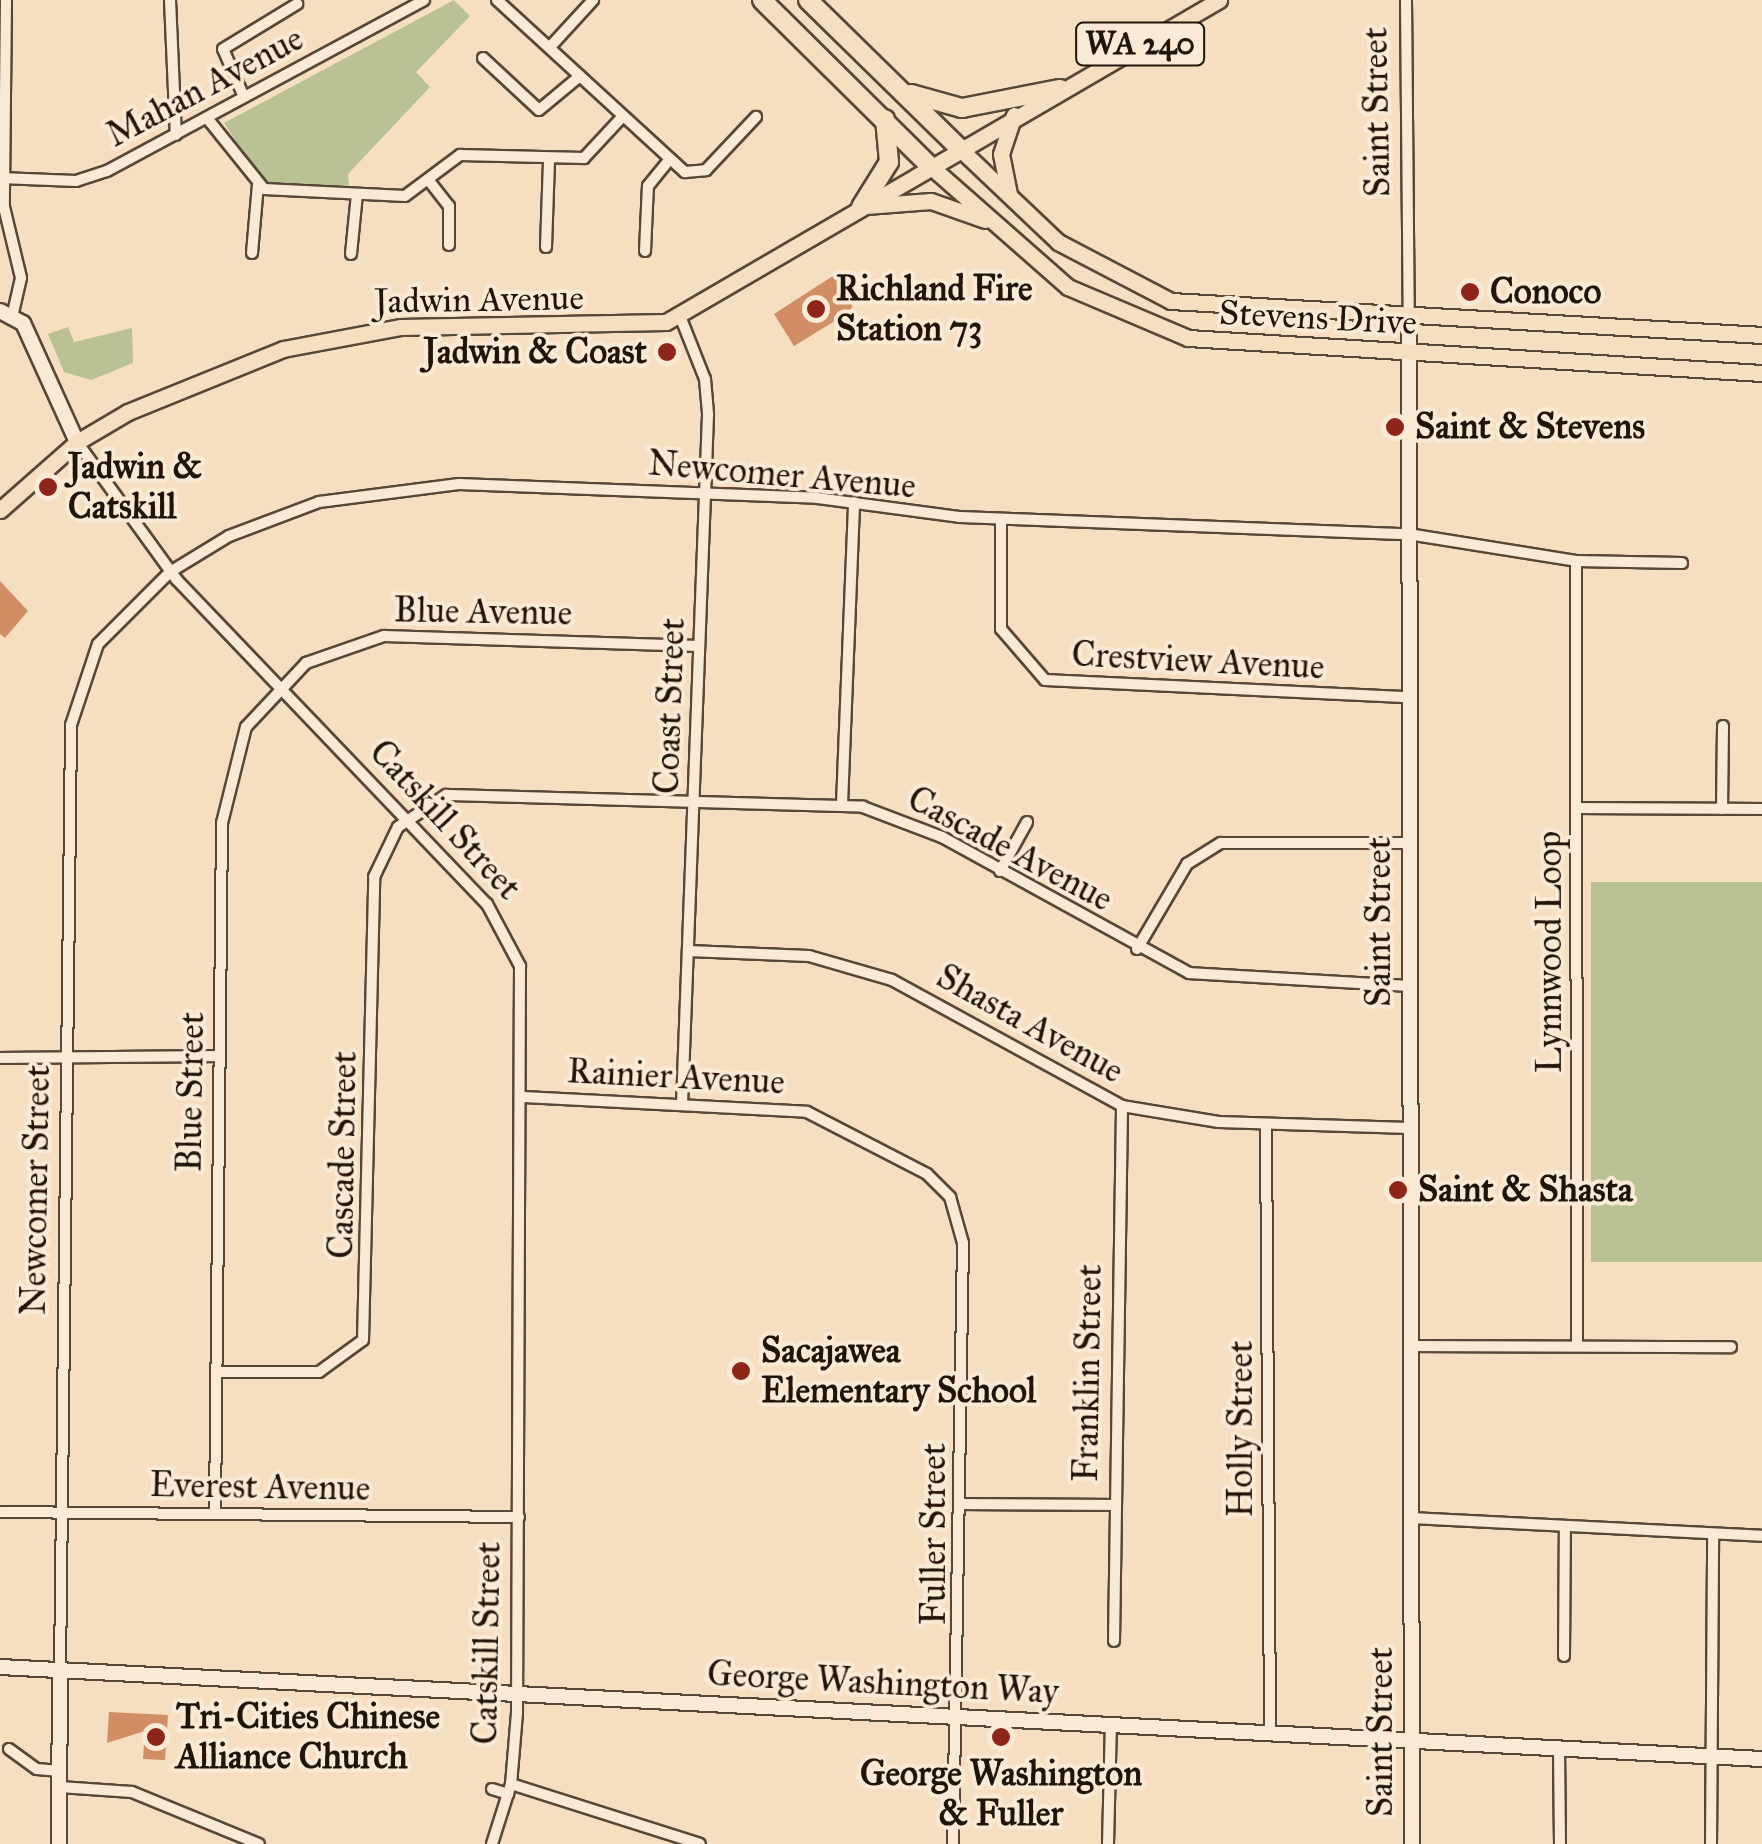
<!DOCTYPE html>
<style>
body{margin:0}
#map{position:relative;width:1762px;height:1844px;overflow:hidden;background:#f6dfc0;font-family:"IM FELL Great Primer",serif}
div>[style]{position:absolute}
.green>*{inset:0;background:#bac294;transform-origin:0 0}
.building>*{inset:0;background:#d18e64}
.roads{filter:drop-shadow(2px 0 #564736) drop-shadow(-2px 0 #564736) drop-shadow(0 2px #564736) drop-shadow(0 -2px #564736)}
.street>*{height:10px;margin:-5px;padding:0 5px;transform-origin:5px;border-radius:5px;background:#f9ead6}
.secondary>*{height:14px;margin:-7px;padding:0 7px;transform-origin:7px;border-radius:7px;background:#f9ead6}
.primary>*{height:15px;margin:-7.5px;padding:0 7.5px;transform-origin:7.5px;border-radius:7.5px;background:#f6dfc0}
.highway>*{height:18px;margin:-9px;padding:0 9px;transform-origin:9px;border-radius:9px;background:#f6dfc0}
.dots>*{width:28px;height:28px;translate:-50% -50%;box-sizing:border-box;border:5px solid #f9ead6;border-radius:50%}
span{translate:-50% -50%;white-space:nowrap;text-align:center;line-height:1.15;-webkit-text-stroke:8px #f9ead6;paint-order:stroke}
.shield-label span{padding:2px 8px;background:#f9ead6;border:2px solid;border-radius:8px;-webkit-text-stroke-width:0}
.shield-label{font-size:32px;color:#211408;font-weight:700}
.street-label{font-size:35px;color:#211408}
.poi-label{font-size:35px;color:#211408;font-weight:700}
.left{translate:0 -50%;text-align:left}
.right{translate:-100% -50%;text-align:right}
</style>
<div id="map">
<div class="green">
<div style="clip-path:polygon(454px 0,470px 16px,416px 72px,430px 87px,348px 174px,349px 186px,263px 182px,224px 123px)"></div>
<div style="clip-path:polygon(68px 327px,74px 342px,132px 328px,133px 363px,91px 380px,64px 372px,48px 334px)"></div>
<div style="left:1591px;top:882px;width:171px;height:380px"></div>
</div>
<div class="building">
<div style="clip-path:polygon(839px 272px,855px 290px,851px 311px,794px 346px,774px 314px)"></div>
<div style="clip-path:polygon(0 581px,28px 611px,5px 638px,0 634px)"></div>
<div style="clip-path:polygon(109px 1712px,168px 1715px,165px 1760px,143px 1759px,145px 1731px,107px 1743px)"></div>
</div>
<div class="roads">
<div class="street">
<div style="left:6px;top:0;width:207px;rotate:90.6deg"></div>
<div style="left:4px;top:207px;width:73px;rotate:76.5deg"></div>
<div style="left:21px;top:278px;width:36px;rotate:103deg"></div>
<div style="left:170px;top:0;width:135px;rotate:87.5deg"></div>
<div style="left:497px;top:0;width:255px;rotate:42.5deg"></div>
<div style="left:685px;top:172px;width:21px;rotate:-5deg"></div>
<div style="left:706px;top:170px;width:73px;rotate:-46.7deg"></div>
<div style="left:1406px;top:0;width:316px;rotate:89.5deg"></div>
<div style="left:550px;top:47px;width:64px;rotate:-47.5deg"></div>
<div style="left:483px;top:58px;width:76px;rotate:42.9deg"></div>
<div style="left:539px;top:110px;width:53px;rotate:-39.7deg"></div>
<div style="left:244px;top:97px;width:52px;rotate:-113.6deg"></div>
<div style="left:223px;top:49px;width:87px;rotate:-31.3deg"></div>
<div style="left:207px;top:118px;width:91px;rotate:51.2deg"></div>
<div style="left:264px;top:189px;width:141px;rotate:2.8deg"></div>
<div style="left:405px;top:196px;width:69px;rotate:-36.7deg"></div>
<div style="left:460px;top:155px;width:124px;rotate:1.4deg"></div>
<div style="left:584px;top:158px;width:57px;rotate:-47.1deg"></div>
<div style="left:0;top:178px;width:76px;rotate:2.3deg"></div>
<div style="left:76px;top:181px;width:33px;rotate:-18deg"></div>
<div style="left:107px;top:171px;width:360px;rotate:-28.3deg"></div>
<div style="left:430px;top:182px;width:31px;rotate:52deg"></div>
<div style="left:449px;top:206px;width:39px;rotate:90deg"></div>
<div style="left:546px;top:247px;width:88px;rotate:-88deg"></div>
<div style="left:645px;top:251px;width:65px;rotate:-87.4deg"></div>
<div style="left:648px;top:186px;width:35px;rotate:-51deg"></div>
<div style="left:252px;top:253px;width:68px;rotate:-85deg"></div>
<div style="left:351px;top:254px;width:60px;rotate:-84.3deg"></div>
<div style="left:680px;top:316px;width:68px;rotate:68.4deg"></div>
<div style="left:705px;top:379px;width:36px;rotate:85deg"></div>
<div style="left:708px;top:415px;width:688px;rotate:92.16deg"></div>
<div style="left:77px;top:442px;width:170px;rotate:54.1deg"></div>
<div style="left:177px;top:580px;width:448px;rotate:46.3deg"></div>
<div style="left:487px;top:904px;width:70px;rotate:62deg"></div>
<div style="left:520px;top:966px;width:747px;rotate:90.23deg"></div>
<div style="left:517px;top:1713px;width:71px;rotate:94.8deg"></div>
<div style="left:511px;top:1784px;width:63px;rotate:107.6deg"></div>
<div style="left:1001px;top:519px;width:110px;rotate:90deg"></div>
<div style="left:1001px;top:629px;width:67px;rotate:49.2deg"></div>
<div style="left:1045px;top:680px;width:364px;rotate:2.7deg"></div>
<div style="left:1576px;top:561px;width:785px;rotate:89.93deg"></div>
<div style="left:842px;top:804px;width:302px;rotate:-87.7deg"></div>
<div style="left:1578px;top:808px;width:184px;rotate:0.3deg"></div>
<div style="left:1722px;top:809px;width:83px;rotate:-89.3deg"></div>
<div style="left:1000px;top:871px;width:56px;rotate:-61.1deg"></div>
<div style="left:1137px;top:949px;width:99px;rotate:-59.5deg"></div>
<div style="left:1187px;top:864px;width:40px;rotate:-32deg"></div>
<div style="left:1221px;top:843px;width:188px"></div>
<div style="left:689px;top:951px;width:120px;rotate:2.4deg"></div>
<div style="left:809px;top:956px;width:86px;rotate:16.1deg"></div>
<div style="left:892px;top:980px;width:262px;rotate:28.7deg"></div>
<div style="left:1122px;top:1106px;width:98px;rotate:9.4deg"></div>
<div style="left:1219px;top:1122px;width:190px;rotate:1.8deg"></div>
<div style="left:0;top:1058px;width:219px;rotate:-0.5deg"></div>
<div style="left:524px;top:1097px;width:283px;rotate:3deg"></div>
<div style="left:807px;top:1112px;width:135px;rotate:27.3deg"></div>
<div style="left:927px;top:1174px;width:33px;rotate:45deg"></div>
<div style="left:950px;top:1197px;width:48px;rotate:74.2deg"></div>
<div style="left:963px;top:1243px;width:601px;rotate:90.95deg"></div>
<div style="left:1266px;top:1124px;width:609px;rotate:89.62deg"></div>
<div style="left:1410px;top:1346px;width:321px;rotate:0.2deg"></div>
<div style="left:216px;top:1372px;width:103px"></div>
<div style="left:319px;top:1372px;width:54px;rotate:-36deg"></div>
<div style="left:363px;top:1340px;width:463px;rotate:-88.6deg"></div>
<div style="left:374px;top:877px;width:55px;rotate:-64.4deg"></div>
<div style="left:398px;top:827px;width:58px;rotate:-33.7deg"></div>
<div style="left:446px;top:795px;width:417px;rotate:1.6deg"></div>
<div style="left:863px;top:807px;width:85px;rotate:20.8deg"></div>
<div style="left:942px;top:837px;width:282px;rotate:28.8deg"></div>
<div style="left:1189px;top:973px;width:220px;rotate:3.4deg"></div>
<div style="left:962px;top:1504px;width:152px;rotate:0.4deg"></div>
<div style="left:0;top:1512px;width:519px;rotate:0.55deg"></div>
<div style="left:215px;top:1514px;width:691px;rotate:-89.42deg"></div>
<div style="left:222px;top:823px;width:99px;rotate:-76deg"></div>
<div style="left:246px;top:727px;width:88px;rotate:-46.8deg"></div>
<div style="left:306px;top:663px;width:83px;rotate:-19.1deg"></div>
<div style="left:384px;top:636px;width:315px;rotate:1.8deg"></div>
<div style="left:1411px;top:1518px;width:351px;rotate:2.9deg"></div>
<div style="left:1114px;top:1641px;width:535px;rotate:-89.14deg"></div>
<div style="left:1564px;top:1656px;width:130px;rotate:-89.6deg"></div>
<div style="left:60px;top:1670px;width:945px;rotate:-89.33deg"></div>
<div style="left:71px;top:725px;width:85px;rotate:-71.6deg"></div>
<div style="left:98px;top:644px;width:102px;rotate:-45deg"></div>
<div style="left:170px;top:572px;width:69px;rotate:-31.4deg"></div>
<div style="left:229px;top:536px;width:96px;rotate:-20.7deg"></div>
<div style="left:319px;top:502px;width:141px;rotate:-7.3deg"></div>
<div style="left:459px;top:484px;width:358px;rotate:2.2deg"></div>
<div style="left:817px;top:498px;width:143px;rotate:7.6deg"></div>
<div style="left:959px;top:517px;width:449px;rotate:2.2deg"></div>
<div style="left:1408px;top:534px;width:170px;rotate:9.1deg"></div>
<div style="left:1576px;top:561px;width:106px;rotate:1.1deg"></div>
<div style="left:9px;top:1749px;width:34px;rotate:36deg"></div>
<div style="left:37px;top:1769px;width:23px;rotate:5deg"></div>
<div style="left:1559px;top:1749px;width:95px;rotate:89.4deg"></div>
<div style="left:511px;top:1784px;width:198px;rotate:17.6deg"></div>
<div style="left:60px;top:1787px;width:72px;rotate:4deg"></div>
<div style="left:132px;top:1792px;width:137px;rotate:22.3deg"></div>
<div style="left:492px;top:1789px;width:17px;rotate:17deg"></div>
<div style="left:1108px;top:1844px;width:119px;rotate:-88.6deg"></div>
<div style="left:1711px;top:1844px;width:310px;rotate:-89.6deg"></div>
</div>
<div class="secondary">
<div style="left:0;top:311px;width:26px;rotate:28deg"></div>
<div style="left:23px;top:323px;width:131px;rotate:65.6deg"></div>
<div style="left:1409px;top:316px;width:1528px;rotate:89.89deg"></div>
<div style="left:0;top:1667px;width:1764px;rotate:2.99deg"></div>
<div style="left:59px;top:1844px;width:174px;rotate:-89.7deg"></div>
</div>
<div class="primary">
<div style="left:957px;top:146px;width:139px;rotate:43.5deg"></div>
<div style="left:1058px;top:242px;width:127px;rotate:27.6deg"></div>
<div style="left:1171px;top:301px;width:592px;rotate:3.29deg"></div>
<div style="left:928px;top:164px;width:186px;rotate:41.3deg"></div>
<div style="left:1068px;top:287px;width:130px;rotate:23deg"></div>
<div style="left:1188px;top:338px;width:575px;rotate:3.49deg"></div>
<div style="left:1009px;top:194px;width:41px;rotate:-101.3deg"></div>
<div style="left:1001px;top:154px;width:41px;rotate:-71.6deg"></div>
<div style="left:866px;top:206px;width:65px;rotate:-4.4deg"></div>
<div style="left:931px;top:201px;width:57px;rotate:19.4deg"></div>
<div style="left:0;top:510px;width:103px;rotate:-41.4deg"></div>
<div style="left:77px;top:442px;width:59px;rotate:-30.5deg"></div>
<div style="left:128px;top:412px;width:167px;rotate:-22.1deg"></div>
<div style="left:283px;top:349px;width:120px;rotate:-10.6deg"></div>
<div style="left:401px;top:327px;width:265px;rotate:-1.1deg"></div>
<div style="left:666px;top:322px;width:640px;rotate:-30.21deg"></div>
</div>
<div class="highway">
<div style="left:762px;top:0;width:233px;rotate:44.7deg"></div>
<div style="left:808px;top:0;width:209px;rotate:44.4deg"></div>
<div style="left:911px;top:94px;width:53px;rotate:15.4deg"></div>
<div style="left:962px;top:108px;width:100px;rotate:-11deg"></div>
<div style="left:861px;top:207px;width:53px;rotate:-58.1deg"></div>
<div style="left:889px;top:162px;width:43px;rotate:-95.3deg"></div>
</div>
</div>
<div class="dots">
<div style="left:1470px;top:292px;background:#8f2418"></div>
<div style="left:816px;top:309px;background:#8f2418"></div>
<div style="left:667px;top:352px;background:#8f2418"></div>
<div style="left:1395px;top:427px;background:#8f2418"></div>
<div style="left:48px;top:487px;background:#8f2418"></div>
<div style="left:1398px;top:1190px;background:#8f2418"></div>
<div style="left:741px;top:1371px;background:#8f2418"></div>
<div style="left:156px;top:1737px;background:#8f2418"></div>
<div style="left:1001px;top:1737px;background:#8f2418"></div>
</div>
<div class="shield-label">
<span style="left:1140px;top:44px">WA 240</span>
</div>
<div class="street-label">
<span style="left:205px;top:87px;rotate:-28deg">Mahan Avenue</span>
<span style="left:1377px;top:112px;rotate:-91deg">Saint Street</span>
<span style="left:479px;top:300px;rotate:-1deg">Jadwin Avenue</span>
<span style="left:1318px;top:318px;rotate:3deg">Stevens Drive</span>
<span style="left:782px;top:475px;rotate:5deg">Newcomer Avenue</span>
<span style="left:483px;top:612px;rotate:1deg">Blue Avenue</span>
<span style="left:1198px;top:661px;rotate:3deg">Crestview Avenue</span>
<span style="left:670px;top:706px;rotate:-88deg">Coast Street</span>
<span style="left:445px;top:820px;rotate:47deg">Catskill Street</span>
<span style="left:1010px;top:849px;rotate:28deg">Cascade Avenue</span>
<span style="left:1379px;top:922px;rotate:-90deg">Saint Street</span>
<span style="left:1550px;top:952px;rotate:-90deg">Lynnwood Loop</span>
<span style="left:1030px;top:1024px;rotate:29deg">Shasta Avenue</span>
<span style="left:676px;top:1077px;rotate:3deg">Rainier Avenue</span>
<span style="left:191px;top:1092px;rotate:-89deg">Blue Street</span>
<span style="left:343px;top:1155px;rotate:-89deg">Cascade Street</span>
<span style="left:36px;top:1190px;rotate:-89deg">Newcomer Street</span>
<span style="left:1088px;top:1373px;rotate:-89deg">Franklin Street</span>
<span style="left:1241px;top:1429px;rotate:-90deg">Holly Street</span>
<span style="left:260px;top:1487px;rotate:1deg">Everest Avenue</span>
<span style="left:934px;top:1534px;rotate:-90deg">Fuller Street</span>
<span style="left:487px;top:1643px;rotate:-89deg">Catskill Street</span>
<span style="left:883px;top:1683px;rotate:3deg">George Washington Way</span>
<span style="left:1381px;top:1732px;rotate:-90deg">Saint Street</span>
</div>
<div class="poi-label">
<span class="left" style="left:836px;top:309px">Richland Fire<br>Station 73</span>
<span class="left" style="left:1490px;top:292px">Conoco</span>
<span class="right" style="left:647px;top:352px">Jadwin &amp; Coast</span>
<span class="left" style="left:1415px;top:427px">Saint &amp; Stevens</span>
<span class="left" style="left:68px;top:487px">Jadwin &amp;<br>Catskill</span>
<span class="left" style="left:1418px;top:1190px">Saint &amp; Shasta</span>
<span class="left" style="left:761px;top:1371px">Sacajawea<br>Elementary School</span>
<span class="left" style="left:176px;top:1737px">Tri-Cities Chinese<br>Alliance Church</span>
<span style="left:1001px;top:1794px">George Washington<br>&amp; Fuller</span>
</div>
</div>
